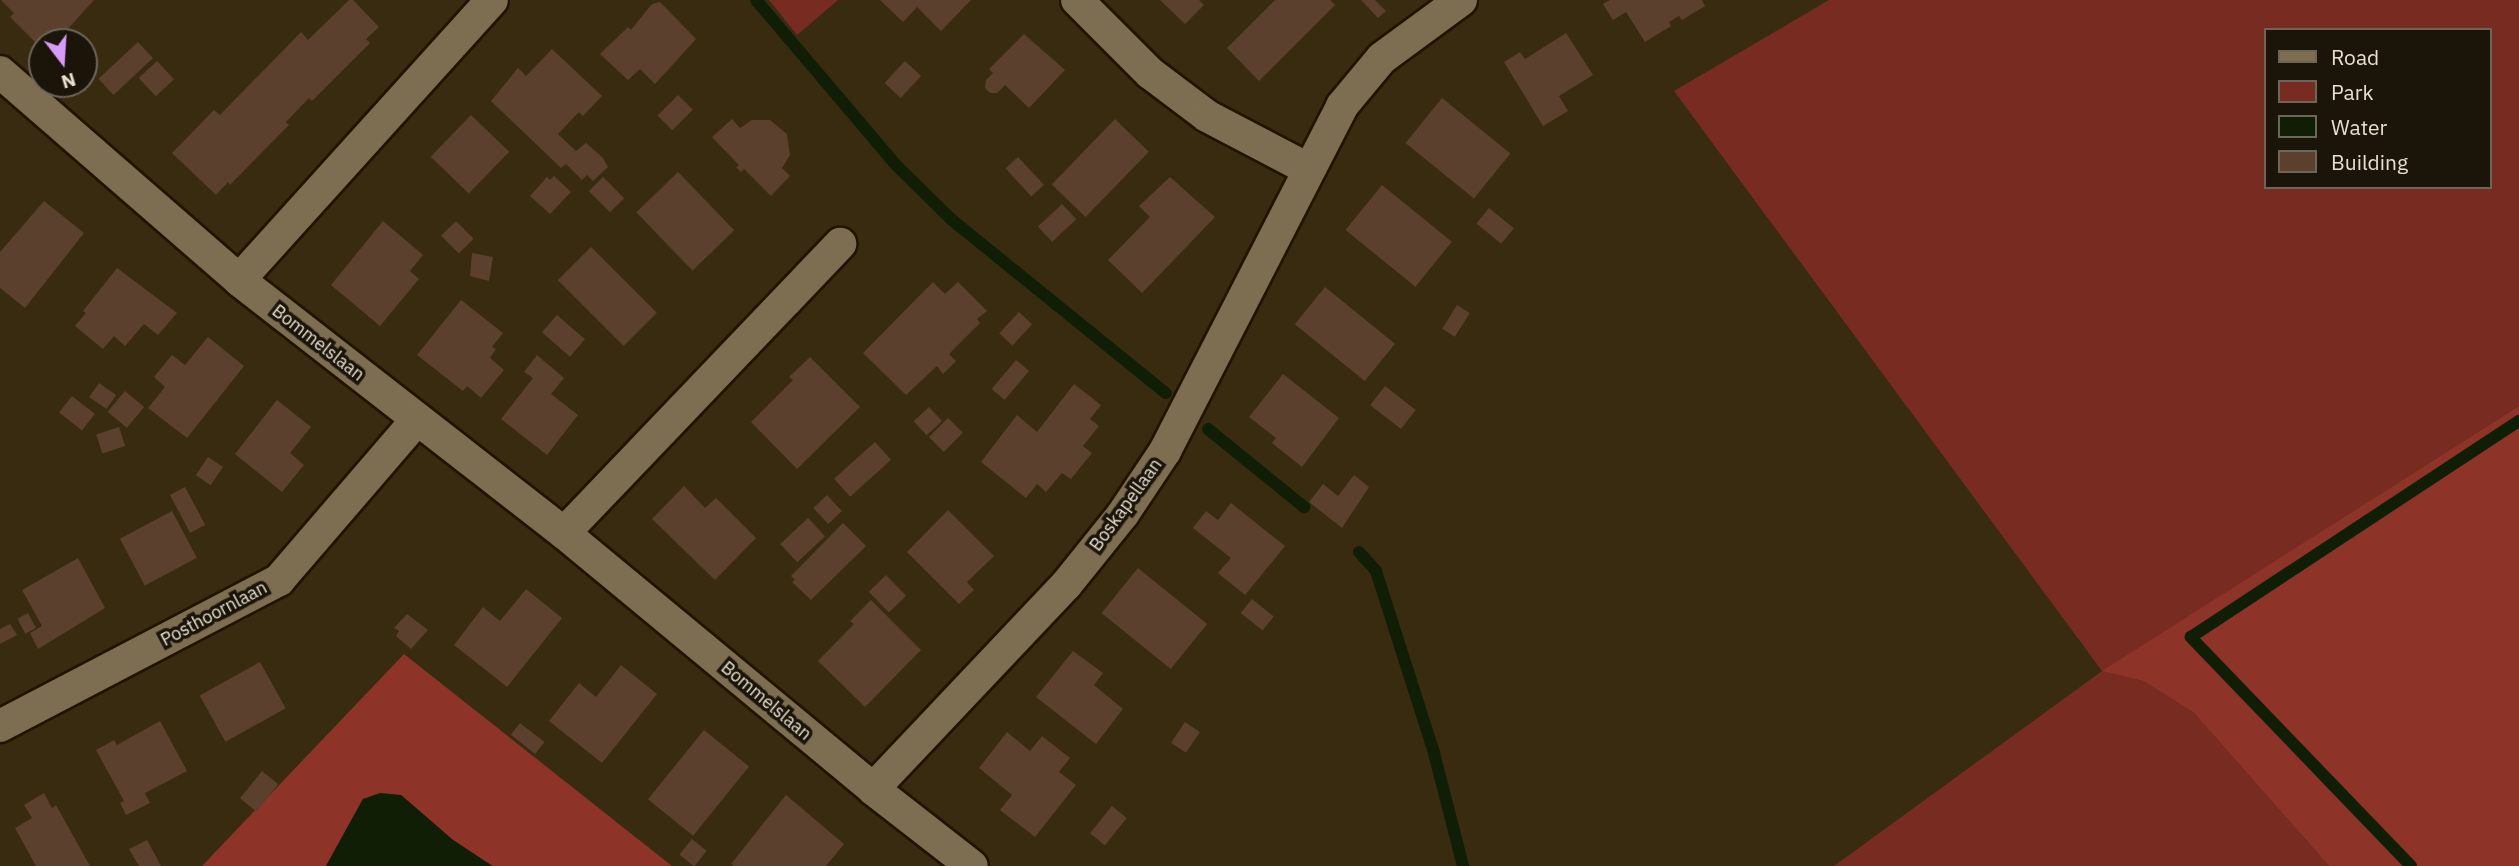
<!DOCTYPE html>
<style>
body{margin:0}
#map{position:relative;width:2519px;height:866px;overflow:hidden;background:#392b0f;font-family:"IBM Plex Sans",sans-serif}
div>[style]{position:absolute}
.green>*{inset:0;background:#772b21}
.forest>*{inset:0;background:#8e3327}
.water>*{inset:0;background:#0f1e04}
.stream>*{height:12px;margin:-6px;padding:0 6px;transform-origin:6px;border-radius:6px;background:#0f1e04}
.building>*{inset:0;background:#5a402d;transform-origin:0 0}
.roads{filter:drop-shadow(2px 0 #201300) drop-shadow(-2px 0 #201300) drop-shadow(0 2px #201300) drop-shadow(0 -2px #201300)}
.street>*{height:32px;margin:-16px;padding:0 16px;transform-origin:16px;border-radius:16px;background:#7e6e51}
span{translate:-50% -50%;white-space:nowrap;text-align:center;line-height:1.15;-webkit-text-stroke:7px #1b1409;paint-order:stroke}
.street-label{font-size:18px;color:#e8dfcf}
.legend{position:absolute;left:2264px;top:28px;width:228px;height:161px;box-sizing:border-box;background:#1b1409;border:2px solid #6d6558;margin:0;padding:9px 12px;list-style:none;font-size:21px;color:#e8dfcf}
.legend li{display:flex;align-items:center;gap:14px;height:35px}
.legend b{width:35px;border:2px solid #6d6558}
.north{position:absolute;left:28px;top:28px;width:70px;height:70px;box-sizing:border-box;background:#1b1409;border:2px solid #6d6558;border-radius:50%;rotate:163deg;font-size:19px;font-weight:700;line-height:28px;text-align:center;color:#e8dfcf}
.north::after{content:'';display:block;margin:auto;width:24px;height:32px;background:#d79bf9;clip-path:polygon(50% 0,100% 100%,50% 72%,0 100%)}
</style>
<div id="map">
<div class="green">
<div style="clip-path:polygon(769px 0,838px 0,797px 35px)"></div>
<div style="clip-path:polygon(evenodd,1829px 0,2519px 0,2519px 406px,2103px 671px,2143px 681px,2193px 712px,2329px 866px,1834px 866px,2102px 671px,1674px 91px,1829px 0,2265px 30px,2489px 30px,2489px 187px,2265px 187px,2265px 30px)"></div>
</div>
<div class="forest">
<div style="clip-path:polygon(2519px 406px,2519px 866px,2329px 866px,2193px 712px,2143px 681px,2102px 671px)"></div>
<div style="clip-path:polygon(404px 654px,672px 866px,493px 866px,453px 840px,401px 795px,363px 799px,326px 866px,202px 866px)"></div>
</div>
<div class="water">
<div style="clip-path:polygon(380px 793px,401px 795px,453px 840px,492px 866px,326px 866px,363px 799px)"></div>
</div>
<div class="stream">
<div style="left:756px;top:0;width:214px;rotate:49.7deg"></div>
<div style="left:894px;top:163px;width:81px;rotate:44.5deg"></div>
<div style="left:952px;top:220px;width:275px;rotate:39deg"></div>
<div style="left:1208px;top:429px;width:124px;rotate:39.1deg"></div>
<div style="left:1359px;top:552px;width:25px;rotate:48deg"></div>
<div style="left:1376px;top:571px;width:191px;rotate:72.3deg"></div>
<div style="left:1434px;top:753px;width:117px;rotate:75.6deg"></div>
<div style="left:2411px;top:866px;width:318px;rotate:-133.9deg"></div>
<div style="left:2191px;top:637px;width:393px;rotate:-33.4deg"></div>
</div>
<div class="building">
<div style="clip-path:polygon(1px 0,94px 0,65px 32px,75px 42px,42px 42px,42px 49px,10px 17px,14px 13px)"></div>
<div style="clip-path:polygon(349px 0,353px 0,379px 27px,366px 39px,370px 43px,312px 101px,309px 98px,286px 122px,289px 125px,230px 185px,228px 182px,216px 195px,172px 153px,214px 110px,220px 115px,301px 32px,308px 40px)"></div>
<div style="clip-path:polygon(880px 0,971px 0,941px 31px,917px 7px,903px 22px)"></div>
<div style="clip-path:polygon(1160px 0,1199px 0,1204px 5px,1185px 24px)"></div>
<div style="clip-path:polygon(1275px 0,1330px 0,1335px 5px,1259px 81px,1227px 48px)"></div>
<div style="clip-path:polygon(1361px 0,1375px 0,1386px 11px,1378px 18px)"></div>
<div style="clip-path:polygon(1610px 0,1702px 0,1705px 6px,1682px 20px,1679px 16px,1669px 22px,1671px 26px,1645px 42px,1626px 12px,1613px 20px,1603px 4px)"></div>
<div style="clip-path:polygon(660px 2px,696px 39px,655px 84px,640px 69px,628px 80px,600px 54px,628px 27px,631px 30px,652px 4px)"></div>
<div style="clip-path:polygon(1566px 33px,1593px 75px,1559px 96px,1568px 111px,1543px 126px,1504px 62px,1520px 52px,1525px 59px)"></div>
<div style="clip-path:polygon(1024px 34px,1065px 70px,1029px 108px,1005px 85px,997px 93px,990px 93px,985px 88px,986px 80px,993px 73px,989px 69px)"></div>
<div style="left:138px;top:42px;width:22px;height:54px;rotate:47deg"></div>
<div style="clip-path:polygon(552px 49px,602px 96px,583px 116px,579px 112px,558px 134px,576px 151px,586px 143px,603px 158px,608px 167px,593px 181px,587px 175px,582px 180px,566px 164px,561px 168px,491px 101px,518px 68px,526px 76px)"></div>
<div style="left:157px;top:61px;width:25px;height:25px;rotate:47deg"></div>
<div style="left:905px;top:61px;width:22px;height:30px;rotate:43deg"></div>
<div style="left:678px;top:95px;width:21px;height:29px;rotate:45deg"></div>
<div style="left:1442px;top:98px;width:88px;height:58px;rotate:39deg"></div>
<div style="left:471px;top:115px;width:53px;height:58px;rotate:44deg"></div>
<div style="clip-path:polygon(732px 119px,740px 128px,752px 120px,770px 120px,787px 134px,790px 155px,782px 168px,790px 176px,771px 196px,744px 169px,741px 172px,736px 167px,739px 165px,712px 137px)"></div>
<div style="left:1115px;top:119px;width:47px;height:91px;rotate:44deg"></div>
<div style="left:1018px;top:157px;width:38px;height:17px;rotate:47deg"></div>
<div style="left:678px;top:172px;width:81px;height:58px;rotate:46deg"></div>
<div style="clip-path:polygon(554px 176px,571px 192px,550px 214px,530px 196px,547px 177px,550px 180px)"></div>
<div style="left:603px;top:177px;width:30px;height:20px;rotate:45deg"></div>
<div style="clip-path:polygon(1170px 177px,1215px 217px,1142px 293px,1108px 260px,1150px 217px,1139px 206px)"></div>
<div style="left:1382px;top:185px;width:90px;height:58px;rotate:39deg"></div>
<div style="clip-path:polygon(44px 201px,84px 233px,25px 308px,0 288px,0 252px)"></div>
<div style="left:1062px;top:204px;width:21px;height:33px;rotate:47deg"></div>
<div style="left:1489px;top:208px;width:32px;height:20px;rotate:39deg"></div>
<div style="clip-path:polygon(383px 221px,423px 255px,410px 271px,419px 279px,380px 326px,331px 285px)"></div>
<div style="left:456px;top:221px;width:25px;height:21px;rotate:45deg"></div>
<div style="left:591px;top:247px;width:93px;height:47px;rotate:45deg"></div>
<div style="clip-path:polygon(472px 253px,493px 257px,489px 281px,470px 276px)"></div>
<div style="clip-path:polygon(117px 268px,177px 313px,158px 335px,144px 324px,125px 346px,114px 336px,103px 349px,75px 326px,86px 313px,83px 311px)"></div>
<div style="clip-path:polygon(933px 282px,945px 294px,958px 282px,987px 311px,977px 319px,980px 323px,949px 354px,956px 361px,943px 374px,937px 366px,906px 395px,863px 353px)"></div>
<div style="left:1325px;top:287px;width:90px;height:48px;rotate:39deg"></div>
<div style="clip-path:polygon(461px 300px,503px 333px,492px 347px,496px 349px,490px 358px,504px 370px,481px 398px,467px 386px,463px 391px,417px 355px)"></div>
<div style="left:1457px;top:305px;width:15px;height:28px;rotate:32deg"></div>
<div style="left:1019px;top:312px;width:18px;height:29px;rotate:43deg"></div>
<div style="left:557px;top:315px;width:37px;height:23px;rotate:41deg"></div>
<div style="clip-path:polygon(208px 337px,244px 366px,187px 438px,148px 408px,165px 387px,154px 377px,172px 355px,185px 365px)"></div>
<div style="clip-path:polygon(537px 355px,564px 378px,551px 394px,578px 415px,547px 455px,501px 419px,533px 378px,524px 372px)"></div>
<div style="clip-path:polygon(810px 357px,860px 407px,797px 469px,751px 422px,793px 380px,789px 377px)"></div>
<div style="left:1016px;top:360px;width:17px;height:38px;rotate:40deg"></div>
<div style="clip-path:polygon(1283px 374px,1339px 418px,1302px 467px,1272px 443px,1276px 438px,1249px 417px)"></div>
<div style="left:99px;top:383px;width:21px;height:17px;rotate:35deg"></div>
<div style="clip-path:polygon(1074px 384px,1101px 405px,1090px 419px,1099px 426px,1083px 446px,1092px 453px,1071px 479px,1062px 473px,1046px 492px,1037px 484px,1026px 498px,981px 462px,1017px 415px,1037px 432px)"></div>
<div style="left:1385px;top:386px;width:39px;height:24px;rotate:38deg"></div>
<div style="left:125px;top:391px;width:25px;height:27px;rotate:40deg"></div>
<div style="left:72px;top:396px;width:29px;height:21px;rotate:38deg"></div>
<div style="clip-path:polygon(277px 400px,311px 427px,290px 453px,304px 465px,282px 492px,235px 454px)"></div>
<div style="left:929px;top:407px;width:19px;height:21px;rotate:47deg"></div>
<div style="left:948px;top:418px;width:21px;height:27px;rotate:45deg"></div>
<div style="left:119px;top:427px;width:20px;height:24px;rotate:72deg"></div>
<div style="left:875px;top:442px;width:24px;height:55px;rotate:48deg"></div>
<div style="left:208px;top:457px;width:18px;height:22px;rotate:34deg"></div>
<div style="clip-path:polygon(1354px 475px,1369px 487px,1342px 528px,1309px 502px,1323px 484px,1338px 496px)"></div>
<div style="clip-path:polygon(684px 486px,705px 508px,716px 498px,756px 538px,715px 580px,652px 519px)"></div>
<div style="left:185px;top:487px;width:43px;height:17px;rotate:62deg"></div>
<div style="left:827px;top:495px;width:22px;height:19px;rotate:47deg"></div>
<div style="clip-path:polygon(1231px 503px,1285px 546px,1245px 595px,1218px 573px,1231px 558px,1193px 528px,1206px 511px,1218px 520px)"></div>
<div style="clip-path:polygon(948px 510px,994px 556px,967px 582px,974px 590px,959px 604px,907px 552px)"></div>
<div style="left:172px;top:511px;width:53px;height:59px;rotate:62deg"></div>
<div style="left:808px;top:518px;width:25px;height:38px;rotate:47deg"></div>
<div style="clip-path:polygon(843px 523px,866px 546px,811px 600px,792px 582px,795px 580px,791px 576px)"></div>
<div style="clip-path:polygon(78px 558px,105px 608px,38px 649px,30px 633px,42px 626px,22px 590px)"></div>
<div style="left:1138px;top:568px;width:89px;height:58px;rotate:39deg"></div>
<div style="left:886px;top:575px;width:29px;height:24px;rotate:46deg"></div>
<div style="clip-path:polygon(526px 589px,562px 618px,507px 687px,454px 645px,483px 607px,500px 621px)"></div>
<div style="left:1252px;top:599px;width:28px;height:18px;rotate:39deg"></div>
<div style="clip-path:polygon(871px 600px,921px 650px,865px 707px,818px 661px,854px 624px,850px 621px)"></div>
<div style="left:28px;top:613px;width:17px;height:12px;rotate:62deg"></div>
<div style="clip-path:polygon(407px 614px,428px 630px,411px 649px,396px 636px,399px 631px,394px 628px)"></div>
<div style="clip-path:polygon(10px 624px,17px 635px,0 644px,0 629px)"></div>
<div style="clip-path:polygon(1073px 651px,1103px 673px,1094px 685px,1123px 709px,1096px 744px,1036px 697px)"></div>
<div style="left:260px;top:662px;width:53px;height:69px;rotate:61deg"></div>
<div style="clip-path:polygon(621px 665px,657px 694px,602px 763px,549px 721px,579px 683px,596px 697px)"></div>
<div style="clip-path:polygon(160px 721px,187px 771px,145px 793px,150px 803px,126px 815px,120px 803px,124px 801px,96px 750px,114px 740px,117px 745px)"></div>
<div style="left:1185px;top:722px;width:18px;height:25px;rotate:34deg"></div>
<div style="left:520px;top:723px;width:31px;height:15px;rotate:38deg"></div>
<div style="left:704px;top:730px;width:58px;height:89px;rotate:39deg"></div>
<div style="clip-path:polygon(1007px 732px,1030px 751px,1042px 736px,1070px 758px,1059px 772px,1076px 785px,1035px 837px,1000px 810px,1012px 795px,979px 768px)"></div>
<div style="left:262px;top:771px;width:21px;height:35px;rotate:39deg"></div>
<div style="clip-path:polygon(44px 793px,52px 808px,56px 805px,90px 866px,36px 866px,15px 828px,32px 818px,24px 805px)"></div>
<div style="clip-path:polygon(786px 795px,844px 844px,826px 866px,734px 866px,731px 864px)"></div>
<div style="left:1112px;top:806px;width:19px;height:35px;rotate:39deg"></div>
<div style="left:692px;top:839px;width:19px;height:20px;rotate:39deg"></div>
<div style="clip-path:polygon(147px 840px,161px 866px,139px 866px,129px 849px)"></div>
</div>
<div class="roads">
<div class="street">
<div style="left:1077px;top:0;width:103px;rotate:45deg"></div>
<div style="left:1150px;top:73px;width:71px;rotate:37deg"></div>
<div style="left:1207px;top:116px;width:114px;rotate:27.7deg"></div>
<div style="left:0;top:72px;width:317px;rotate:41deg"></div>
<div style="left:239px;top:280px;width:412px;rotate:37.9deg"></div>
<div style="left:564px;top:533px;width:401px;rotate:39.6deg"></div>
<div style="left:873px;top:789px;width:125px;rotate:37.9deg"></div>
<div style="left:239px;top:280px;width:377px;rotate:-47.9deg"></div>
<div style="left:564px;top:533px;width:400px;rotate:-46.3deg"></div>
<div style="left:0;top:726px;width:315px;rotate:-27.6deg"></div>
<div style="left:279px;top:580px;width:210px;rotate:-49.3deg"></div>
<div style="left:873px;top:789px;width:281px;rotate:-46.6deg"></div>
<div style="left:1066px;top:585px;width:91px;rotate:-51.2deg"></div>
<div style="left:1123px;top:514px;width:76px;rotate:-56.3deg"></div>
<div style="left:1165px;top:451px;width:388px;rotate:-62.8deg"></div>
<div style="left:1342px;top:106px;width:62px;rotate:-50.2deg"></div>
<div style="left:1382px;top:58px;width:98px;rotate:-36.3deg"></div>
</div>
</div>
<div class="street-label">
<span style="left:318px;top:343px;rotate:38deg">Bommelslaan</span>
<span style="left:1126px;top:505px;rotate:-54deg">Boskapellaan</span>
<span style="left:214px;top:614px;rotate:-28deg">Posthoornlaan</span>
<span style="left:766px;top:701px;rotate:40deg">Bommelslaan</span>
</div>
<ul class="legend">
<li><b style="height:9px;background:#7e6e51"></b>Road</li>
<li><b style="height:19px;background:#772b21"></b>Park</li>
<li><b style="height:19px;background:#0f1e04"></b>Water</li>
<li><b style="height:19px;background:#5a402d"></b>Building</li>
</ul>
<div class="north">N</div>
</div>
